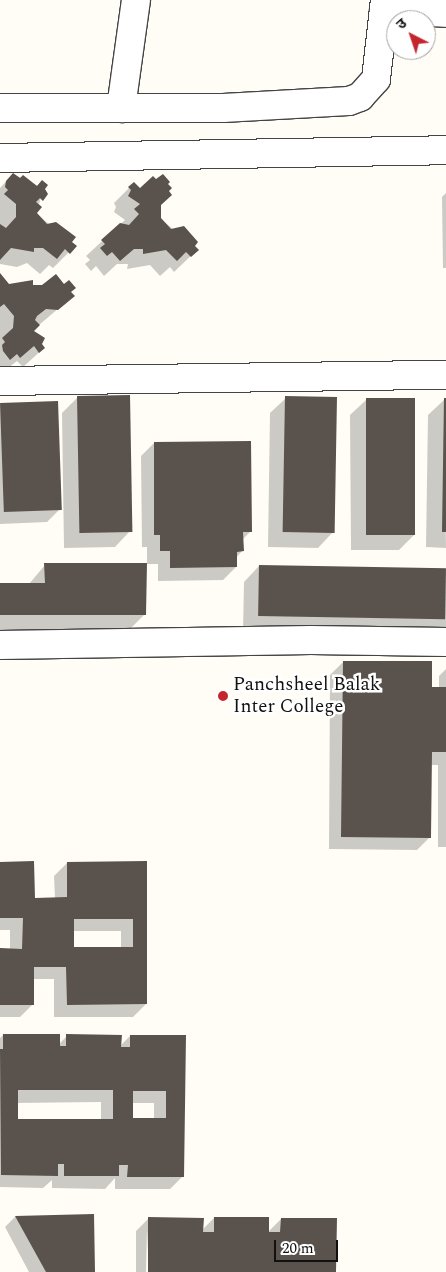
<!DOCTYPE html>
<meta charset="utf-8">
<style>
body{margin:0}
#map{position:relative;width:446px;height:1272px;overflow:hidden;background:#fffdf5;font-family:Spectral,"Noto Sans Devanagari",serif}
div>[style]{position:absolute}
.shadow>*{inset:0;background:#0003}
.building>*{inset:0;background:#5a524d;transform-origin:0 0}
.roads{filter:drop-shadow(1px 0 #444) drop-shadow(-1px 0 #444) drop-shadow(0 1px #444) drop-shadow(0 -1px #444)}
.minor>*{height:28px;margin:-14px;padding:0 14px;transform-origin:14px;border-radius:14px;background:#fff}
.dots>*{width:14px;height:14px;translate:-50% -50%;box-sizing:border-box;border:2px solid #fff;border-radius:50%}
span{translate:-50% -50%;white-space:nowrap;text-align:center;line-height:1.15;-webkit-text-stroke:5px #fff;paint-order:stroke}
.poi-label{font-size:19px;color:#111}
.left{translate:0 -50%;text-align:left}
.north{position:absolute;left:386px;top:10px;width:50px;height:50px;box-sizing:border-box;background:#fff;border:1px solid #a0a0a0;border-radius:50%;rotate:319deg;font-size:14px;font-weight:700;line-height:20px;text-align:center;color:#111}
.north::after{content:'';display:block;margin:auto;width:18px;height:22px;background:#c4262e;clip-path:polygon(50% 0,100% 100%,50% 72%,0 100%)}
.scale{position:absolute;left:274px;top:1240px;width:64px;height:22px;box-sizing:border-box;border:2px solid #111;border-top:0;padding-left:6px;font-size:15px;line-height:18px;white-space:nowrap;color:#111;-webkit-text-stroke:4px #fff;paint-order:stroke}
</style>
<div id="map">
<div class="shadow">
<div style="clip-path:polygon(13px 174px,44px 189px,36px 213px,75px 246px,53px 268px,49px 265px,40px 274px,27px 263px,17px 267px,0 264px,0 188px)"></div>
<div style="clip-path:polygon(129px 188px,159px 206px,160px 218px,197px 250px,174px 272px,170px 267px,160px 276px,150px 265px,127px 269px,128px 264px,117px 264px,104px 276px,96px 266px,91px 271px,85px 264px,90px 260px,86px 256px,125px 220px,114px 212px,116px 207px,114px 203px)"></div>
<div style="clip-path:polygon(446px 193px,446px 268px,443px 268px,442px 197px)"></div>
<div style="clip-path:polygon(0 274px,9px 285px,70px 292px,73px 296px,32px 331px,44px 348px,23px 367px,17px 361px,3px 372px,0 369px)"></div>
<div style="clip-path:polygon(78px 397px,130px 531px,115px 547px,64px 548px,62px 413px)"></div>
<div style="clip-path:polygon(286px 398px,333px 532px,318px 548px,268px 547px,270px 413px)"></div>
<div style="clip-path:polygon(366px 400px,415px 534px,399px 550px,351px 550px,350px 415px)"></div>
<div style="clip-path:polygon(444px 400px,446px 548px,426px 547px,428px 415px)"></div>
<div style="clip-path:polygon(0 404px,59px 510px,47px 522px,0 524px)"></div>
<div style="clip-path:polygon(154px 443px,250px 532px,242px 540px,242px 551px,236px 558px,236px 567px,223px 580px,158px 581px,158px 564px,147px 564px,147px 547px,142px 547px,141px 456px)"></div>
<div style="clip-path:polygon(45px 565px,145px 614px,129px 630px,0 630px,0 584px,29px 584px)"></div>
<div style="clip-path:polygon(259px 566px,446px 569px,446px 635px,243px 631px,244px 582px)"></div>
<div style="clip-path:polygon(343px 662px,431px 688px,439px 688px,439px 676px,446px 669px,446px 847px,438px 847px,438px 765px,430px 765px,430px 837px,417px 850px,329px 849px,330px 675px)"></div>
<div style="clip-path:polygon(evenodd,145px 862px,146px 1004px,133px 1017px,54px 1017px,54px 979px,33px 979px,33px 1004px,20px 1017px,0 1017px,0 950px,10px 950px,10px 930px,0 930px,0 863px,33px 899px,55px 899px,54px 876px,67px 863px,145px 862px,73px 931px,121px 931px,121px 948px,73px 948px,73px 931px)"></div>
<div style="clip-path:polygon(evenodd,3px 1035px,59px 1044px,67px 1036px,120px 1046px,130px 1036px,184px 1037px,182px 1177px,170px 1189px,115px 1189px,115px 1178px,105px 1189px,52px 1188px,52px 1180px,43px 1188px,0 1187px,0 1038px,3px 1035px,101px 1102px,101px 1120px,16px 1121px,16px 1103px,101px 1102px,3px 1035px,131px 1103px,154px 1103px,154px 1119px,131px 1120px,131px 1103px)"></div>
<div style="clip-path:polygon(93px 1215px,94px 1272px,29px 1272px,5px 1227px,15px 1217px)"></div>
<div style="clip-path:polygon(149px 1218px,202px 1230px,214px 1218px,267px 1233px,281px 1219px,335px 1272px,149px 1272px,147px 1230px,146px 1272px,136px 1272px,136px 1231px)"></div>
</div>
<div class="building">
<div style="clip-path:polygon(13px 173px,20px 178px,23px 175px,37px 186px,42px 180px,48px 185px,45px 189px,48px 194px,43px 201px,40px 198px,36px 202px,42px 207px,37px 213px,47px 224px,56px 222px,76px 237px,72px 242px,77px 246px,70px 254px,65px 249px,57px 259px,43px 248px,34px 248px,34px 252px,11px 248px,0 260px,0 224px,6px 228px,16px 217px,16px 204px,4px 194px,8px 190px,5px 187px,6px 181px)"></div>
<div style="clip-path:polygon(163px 174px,170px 182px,168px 184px,172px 188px,169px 191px,172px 195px,161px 205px,161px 218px,171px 229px,184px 226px,198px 242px,195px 246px,199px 250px,191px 257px,186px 252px,177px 261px,166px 250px,143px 254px,143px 249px,134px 249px,120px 261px,112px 252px,107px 256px,100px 248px,105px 244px,101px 240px,120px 223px,129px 225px,139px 214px,134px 209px,140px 204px,128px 196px,131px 190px,128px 187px,134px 182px,140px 188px,153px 176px,156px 179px)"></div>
<div style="clip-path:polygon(0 273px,9px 284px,33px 280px,33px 285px,42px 285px,56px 274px,64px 284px,69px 280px,76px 288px,71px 292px,75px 296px,58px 310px,46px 309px,37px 316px,35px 320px,40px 325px,34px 331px,45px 338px,42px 344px,45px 348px,39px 353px,34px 346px,20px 358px,17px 354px,10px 360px,3px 351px,2px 345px,5px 342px,2px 338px,13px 328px,14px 316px,4px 304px,0 307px)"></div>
<div style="left:130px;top:395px;width:137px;height:53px;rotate:89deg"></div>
<div style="left:285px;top:396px;width:52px;height:136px;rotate:1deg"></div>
<div style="left:366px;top:398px;width:49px;height:137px"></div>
<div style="clip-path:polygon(444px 398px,446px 398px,446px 532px,442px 532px)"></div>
<div style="left:58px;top:401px;width:109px;height:58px;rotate:88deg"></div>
<div style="clip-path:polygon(251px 441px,252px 532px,243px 532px,244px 551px,237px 552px,237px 567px,170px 568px,170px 551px,160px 551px,160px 535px,154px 535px,154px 442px)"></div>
<div style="clip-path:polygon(44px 563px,147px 563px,146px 615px,0 615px,0 583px,45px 583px)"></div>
<div style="left:259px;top:565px;width:187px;height:51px;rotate:1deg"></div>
<div style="clip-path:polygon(343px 661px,432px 661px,432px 687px,446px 687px,446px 752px,432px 752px,431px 838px,341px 837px)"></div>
<div style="clip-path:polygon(evenodd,34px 861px,35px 898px,67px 897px,67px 862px,147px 861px,147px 1004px,67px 1005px,66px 967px,34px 967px,34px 1005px,0 1005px,0 948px,22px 949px,23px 918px,0 918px,0 862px,34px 861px,74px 919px,133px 919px,133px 947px,74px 947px,74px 919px)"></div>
<div style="clip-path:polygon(evenodd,3px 1034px,60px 1034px,60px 1046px,66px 1046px,66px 1034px,122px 1035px,121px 1047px,130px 1047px,130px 1035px,186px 1035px,184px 1177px,127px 1177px,128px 1165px,119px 1165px,119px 1176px,64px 1176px,64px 1164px,58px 1164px,58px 1176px,1px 1175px,0 1049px,3px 1049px,3px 1034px,18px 1090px,113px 1090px,113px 1119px,18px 1119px,18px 1090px,3px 1034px,133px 1091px,166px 1091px,166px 1118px,133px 1118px,133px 1091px)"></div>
<div style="clip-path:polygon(94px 1214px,95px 1272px,46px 1272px,15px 1216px)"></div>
<div style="clip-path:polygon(148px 1217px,204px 1218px,203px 1232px,214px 1232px,214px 1217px,269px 1217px,269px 1232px,280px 1232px,281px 1218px,337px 1218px,336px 1272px,148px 1272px)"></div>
</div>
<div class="roads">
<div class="minor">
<div style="left:384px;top:9px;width:62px;rotate:3.7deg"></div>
<div style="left:0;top:108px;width:223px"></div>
<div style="left:223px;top:108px;width:126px;rotate:-3.2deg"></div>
<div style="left:349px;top:101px;width:12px;rotate:-20deg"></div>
<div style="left:360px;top:97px;width:24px;rotate:-48deg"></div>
<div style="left:376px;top:79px;width:80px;rotate:-83.5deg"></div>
<div style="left:121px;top:108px;width:109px;rotate:-82.1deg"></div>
<div style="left:0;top:158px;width:446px;rotate:-1deg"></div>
<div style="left:0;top:381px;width:446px;rotate:-0.8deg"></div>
<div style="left:0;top:645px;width:311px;rotate:-0.9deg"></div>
<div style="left:311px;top:640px;width:135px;rotate:0.8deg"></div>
</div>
</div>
<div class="dots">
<div style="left:223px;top:696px;background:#c4262e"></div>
</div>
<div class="poi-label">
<span class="left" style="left:233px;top:696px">Panchsheel Balak<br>Inter College</span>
</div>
<div class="north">उ</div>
<div class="scale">20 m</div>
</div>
